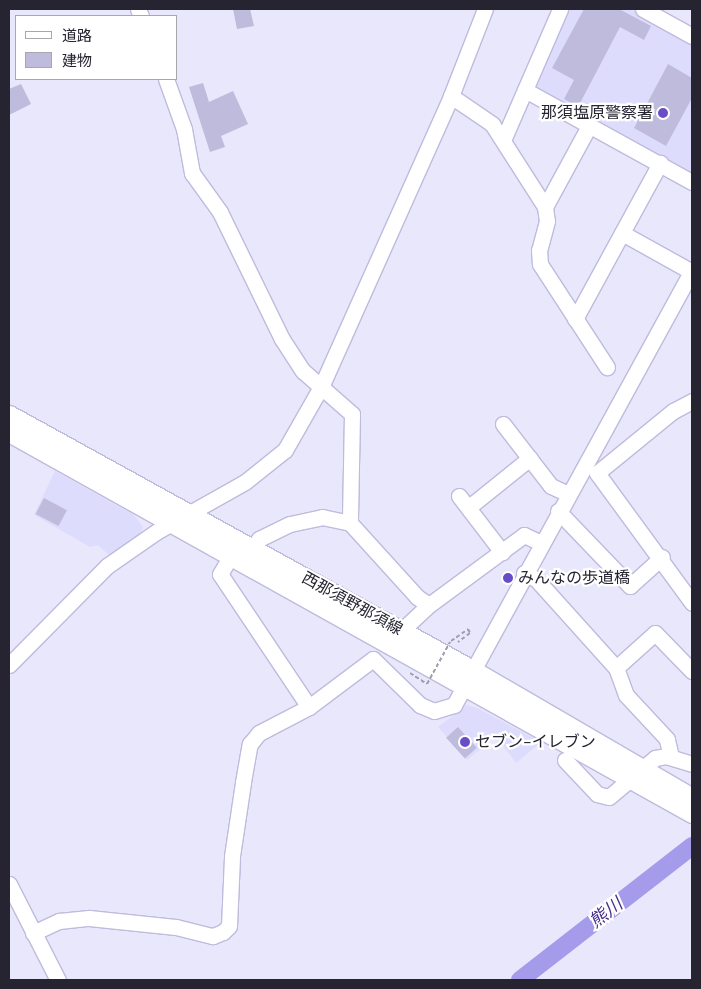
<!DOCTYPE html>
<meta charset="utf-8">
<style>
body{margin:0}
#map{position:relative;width:701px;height:989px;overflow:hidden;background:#e8e7fb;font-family:"DM Sans","Noto Sans JP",sans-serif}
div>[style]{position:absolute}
.built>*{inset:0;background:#dedcfd}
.river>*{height:18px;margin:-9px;padding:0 9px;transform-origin:9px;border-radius:9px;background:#a59beb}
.building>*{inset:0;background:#bebbdc;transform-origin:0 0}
.path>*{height:2px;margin-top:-1px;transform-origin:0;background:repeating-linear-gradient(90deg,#9e9cae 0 4px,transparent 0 6.5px)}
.roads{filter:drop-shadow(1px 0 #bebbdc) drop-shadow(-1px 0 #bebbdc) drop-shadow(0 1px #bebbdc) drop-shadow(0 -1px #bebbdc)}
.minor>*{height:15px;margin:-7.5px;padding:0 7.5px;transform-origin:7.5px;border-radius:7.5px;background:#fff}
.major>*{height:19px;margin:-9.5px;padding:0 9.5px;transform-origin:9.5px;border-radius:9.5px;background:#fff}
.path-bridge>*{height:2px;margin-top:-1px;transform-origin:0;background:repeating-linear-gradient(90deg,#9e9cae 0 4px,transparent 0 6.5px)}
.dots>*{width:14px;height:14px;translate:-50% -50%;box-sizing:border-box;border:2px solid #fff;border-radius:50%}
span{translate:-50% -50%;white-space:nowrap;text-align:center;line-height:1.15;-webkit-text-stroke:4.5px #fff;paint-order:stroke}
.poi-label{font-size:16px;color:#262431}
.right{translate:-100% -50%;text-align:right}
.left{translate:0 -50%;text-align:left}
.street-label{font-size:16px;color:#262431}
.water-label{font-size:18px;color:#462f8b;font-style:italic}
.frame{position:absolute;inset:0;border:10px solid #262431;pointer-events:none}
.legend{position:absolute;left:15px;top:15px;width:162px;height:65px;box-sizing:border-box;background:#fff;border:1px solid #a8a7ad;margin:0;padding:6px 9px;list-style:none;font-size:15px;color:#262431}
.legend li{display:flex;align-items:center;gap:10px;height:25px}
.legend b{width:25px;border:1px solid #a8a7ad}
</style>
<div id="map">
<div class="built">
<div style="clip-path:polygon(564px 9px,631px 9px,692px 44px,692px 177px,531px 90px)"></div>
<div style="clip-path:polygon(55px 471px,134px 515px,143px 527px,139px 537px,109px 555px,98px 545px,90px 547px,34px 515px)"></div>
<div style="clip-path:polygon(467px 705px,477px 708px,541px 742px,516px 763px,496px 736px,467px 760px,438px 727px)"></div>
</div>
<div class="river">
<div style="left:520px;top:980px;width:218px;rotate:-37.9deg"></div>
</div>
<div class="building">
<div style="clip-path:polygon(233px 9px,250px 9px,254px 26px,237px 29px)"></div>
<div style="clip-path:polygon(584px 9px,619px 9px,651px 26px,644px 40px,620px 27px,578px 107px,564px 99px,574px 80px,552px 68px)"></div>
<div style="clip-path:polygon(668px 64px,692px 78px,692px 98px,666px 146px,634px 128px)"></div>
<div style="clip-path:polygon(203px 83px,209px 102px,233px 91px,248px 124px,221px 136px,225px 147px,210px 152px,189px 87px)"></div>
<div style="clip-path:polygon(21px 84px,31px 104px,9px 115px,9px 89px)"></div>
<div style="left:44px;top:498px;width:26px;height:18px;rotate:28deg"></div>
<div style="left:458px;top:727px;width:28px;height:16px;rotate:48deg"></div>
</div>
<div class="path">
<div style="left:451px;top:641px;width:21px;rotate:-35deg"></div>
<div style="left:468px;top:629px;width:4px;rotate:63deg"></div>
<div style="left:470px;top:633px;width:15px;rotate:143deg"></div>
<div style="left:410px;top:673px;width:20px;rotate:33deg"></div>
</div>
<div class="roads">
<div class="minor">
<div style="left:138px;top:9px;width:8px;rotate:67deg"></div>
<div style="left:643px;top:9px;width:56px;rotate:28.9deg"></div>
<div style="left:166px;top:79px;width:53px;rotate:70.2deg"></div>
<div style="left:184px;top:129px;width:45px;rotate:79.7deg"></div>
<div style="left:192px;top:173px;width:48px;rotate:54.3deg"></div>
<div style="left:220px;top:212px;width:141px;rotate:64deg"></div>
<div style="left:282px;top:339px;width:38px;rotate:57deg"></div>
<div style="left:303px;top:371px;width:65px;rotate:41.3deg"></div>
<div style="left:352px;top:414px;width:109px;rotate:91.1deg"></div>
<div style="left:350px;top:523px;width:100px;rotate:47.8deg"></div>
<div style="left:417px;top:597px;width:14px;rotate:34deg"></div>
<div style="left:525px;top:90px;width:191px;rotate:28.9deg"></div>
<div style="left:451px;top:96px;width:50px;rotate:34.3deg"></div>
<div style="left:492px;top:124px;width:98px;rotate:57.4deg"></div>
<div style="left:545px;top:207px;width:14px;rotate:82deg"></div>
<div style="left:547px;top:221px;width:30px;rotate:105deg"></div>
<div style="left:539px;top:250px;width:14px;rotate:86deg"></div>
<div style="left:540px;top:264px;width:123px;rotate:57deg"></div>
<div style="left:504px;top:138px;width:141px;rotate:-66.5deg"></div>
<div style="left:545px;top:207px;width:92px;rotate:-61.5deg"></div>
<div style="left:622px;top:233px;width:80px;rotate:29.1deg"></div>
<div style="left:575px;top:319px;width:178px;rotate:-61.4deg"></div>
<div style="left:692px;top:401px;width:21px;rotate:152deg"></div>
<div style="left:673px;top:411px;width:98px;rotate:140.8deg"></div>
<div style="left:597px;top:473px;width:161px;rotate:53.8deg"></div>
<div style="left:503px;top:424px;width:78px;rotate:52.3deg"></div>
<div style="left:551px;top:486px;width:19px;rotate:25deg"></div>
<div style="left:459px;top:496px;width:71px;rotate:52.5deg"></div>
<div style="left:469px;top:507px;width:78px;rotate:-38.8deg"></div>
<div style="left:558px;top:511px;width:104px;rotate:46.2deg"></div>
<div style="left:630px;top:586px;width:43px;rotate:-42.2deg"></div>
<div style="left:253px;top:549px;width:12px;rotate:-59deg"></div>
<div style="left:259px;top:539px;width:34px;rotate:-26deg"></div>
<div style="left:290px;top:524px;width:33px;rotate:-12deg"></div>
<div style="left:322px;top:517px;width:29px;rotate:12deg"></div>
<div style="left:230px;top:557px;width:20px;rotate:120deg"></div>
<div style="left:220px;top:574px;width:160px;rotate:56.2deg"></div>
<div style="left:524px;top:573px;width:13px;rotate:27deg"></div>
<div style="left:536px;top:579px;width:120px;rotate:48deg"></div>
<div style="left:401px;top:631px;width:38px;rotate:-43deg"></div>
<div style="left:429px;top:605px;width:118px;rotate:-36.4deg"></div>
<div style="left:524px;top:535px;width:19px;rotate:25deg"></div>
<div style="left:9px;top:665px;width:139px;rotate:-45.3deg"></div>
<div style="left:107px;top:566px;width:60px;rotate:-34.8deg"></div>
<div style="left:156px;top:532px;width:102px;rotate:-29.3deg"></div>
<div style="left:245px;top:482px;width:51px;rotate:-38.7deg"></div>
<div style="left:285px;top:450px;width:73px;rotate:-60.3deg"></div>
<div style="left:321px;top:387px;width:319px;rotate:-65.9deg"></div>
<div style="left:451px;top:96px;width:93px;rotate:-68.7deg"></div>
<div style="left:671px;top:757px;width:18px;rotate:-103deg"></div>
<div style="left:667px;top:739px;width:60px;rotate:-133deg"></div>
<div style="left:626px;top:695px;width:29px;rotate:-110deg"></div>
<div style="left:616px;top:668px;width:52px;rotate:-41.9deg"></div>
<div style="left:655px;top:633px;width:53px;rotate:45.8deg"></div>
<div style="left:565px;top:760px;width:47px;rotate:46.7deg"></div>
<div style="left:597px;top:794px;width:12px;rotate:14deg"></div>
<div style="left:609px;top:797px;width:60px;rotate:-40.3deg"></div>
<div style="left:655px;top:758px;width:11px;rotate:-10deg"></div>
<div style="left:666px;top:756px;width:27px;rotate:17deg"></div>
<div style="left:9px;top:884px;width:108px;rotate:63deg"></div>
<div style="left:33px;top:933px;width:29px;rotate:-25deg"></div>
<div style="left:59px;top:921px;width:30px;rotate:-6deg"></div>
<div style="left:89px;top:918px;width:87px;rotate:5.9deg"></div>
<div style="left:176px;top:927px;width:38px;rotate:14deg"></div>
<div style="left:213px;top:936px;width:11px;rotate:-22deg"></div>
<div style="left:223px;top:932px;width:8px;rotate:-45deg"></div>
<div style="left:229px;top:926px;width:70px;rotate:-87.5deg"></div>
<div style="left:232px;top:856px;width:75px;rotate:-81.5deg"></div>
<div style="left:243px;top:782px;width:39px;rotate:-80deg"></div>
<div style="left:250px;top:744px;width:14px;rotate:-51deg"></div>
<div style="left:259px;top:733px;width:56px;rotate:-27.5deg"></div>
<div style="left:309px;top:707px;width:80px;rotate:-36.9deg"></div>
<div style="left:373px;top:659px;width:66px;rotate:44.4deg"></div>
<div style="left:420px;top:705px;width:15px;rotate:23deg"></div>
<div style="left:434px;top:711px;width:21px;rotate:-17deg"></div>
<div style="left:454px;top:705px;width:496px;rotate:-61.3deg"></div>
</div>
<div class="major">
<div style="left:9px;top:415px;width:529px;rotate:28.84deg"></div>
<div style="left:472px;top:670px;width:255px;rotate:30.2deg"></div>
<div style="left:9px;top:432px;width:782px;rotate:29.15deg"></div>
</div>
</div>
<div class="path-bridge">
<div style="left:427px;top:684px;width:48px;rotate:-61.3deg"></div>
</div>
<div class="dots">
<div style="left:663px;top:113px;background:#684dc6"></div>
<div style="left:508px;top:578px;background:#684dc6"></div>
<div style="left:465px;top:742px;background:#684dc6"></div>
</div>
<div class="poi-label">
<span class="right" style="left:653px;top:113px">那須塩原警察署</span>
<span class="left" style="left:518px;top:578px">みんなの歩道橋</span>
<span class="left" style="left:475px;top:742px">セブン-イレブン</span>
</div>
<div class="street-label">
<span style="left:352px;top:604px;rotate:29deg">西那須野那須線</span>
</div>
<div class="water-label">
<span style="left:606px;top:913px;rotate:-38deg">熊川</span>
</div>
<div class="frame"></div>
<ul class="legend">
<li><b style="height:6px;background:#fff"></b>道路</li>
<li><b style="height:14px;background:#bebbdc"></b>建物</li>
</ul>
</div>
